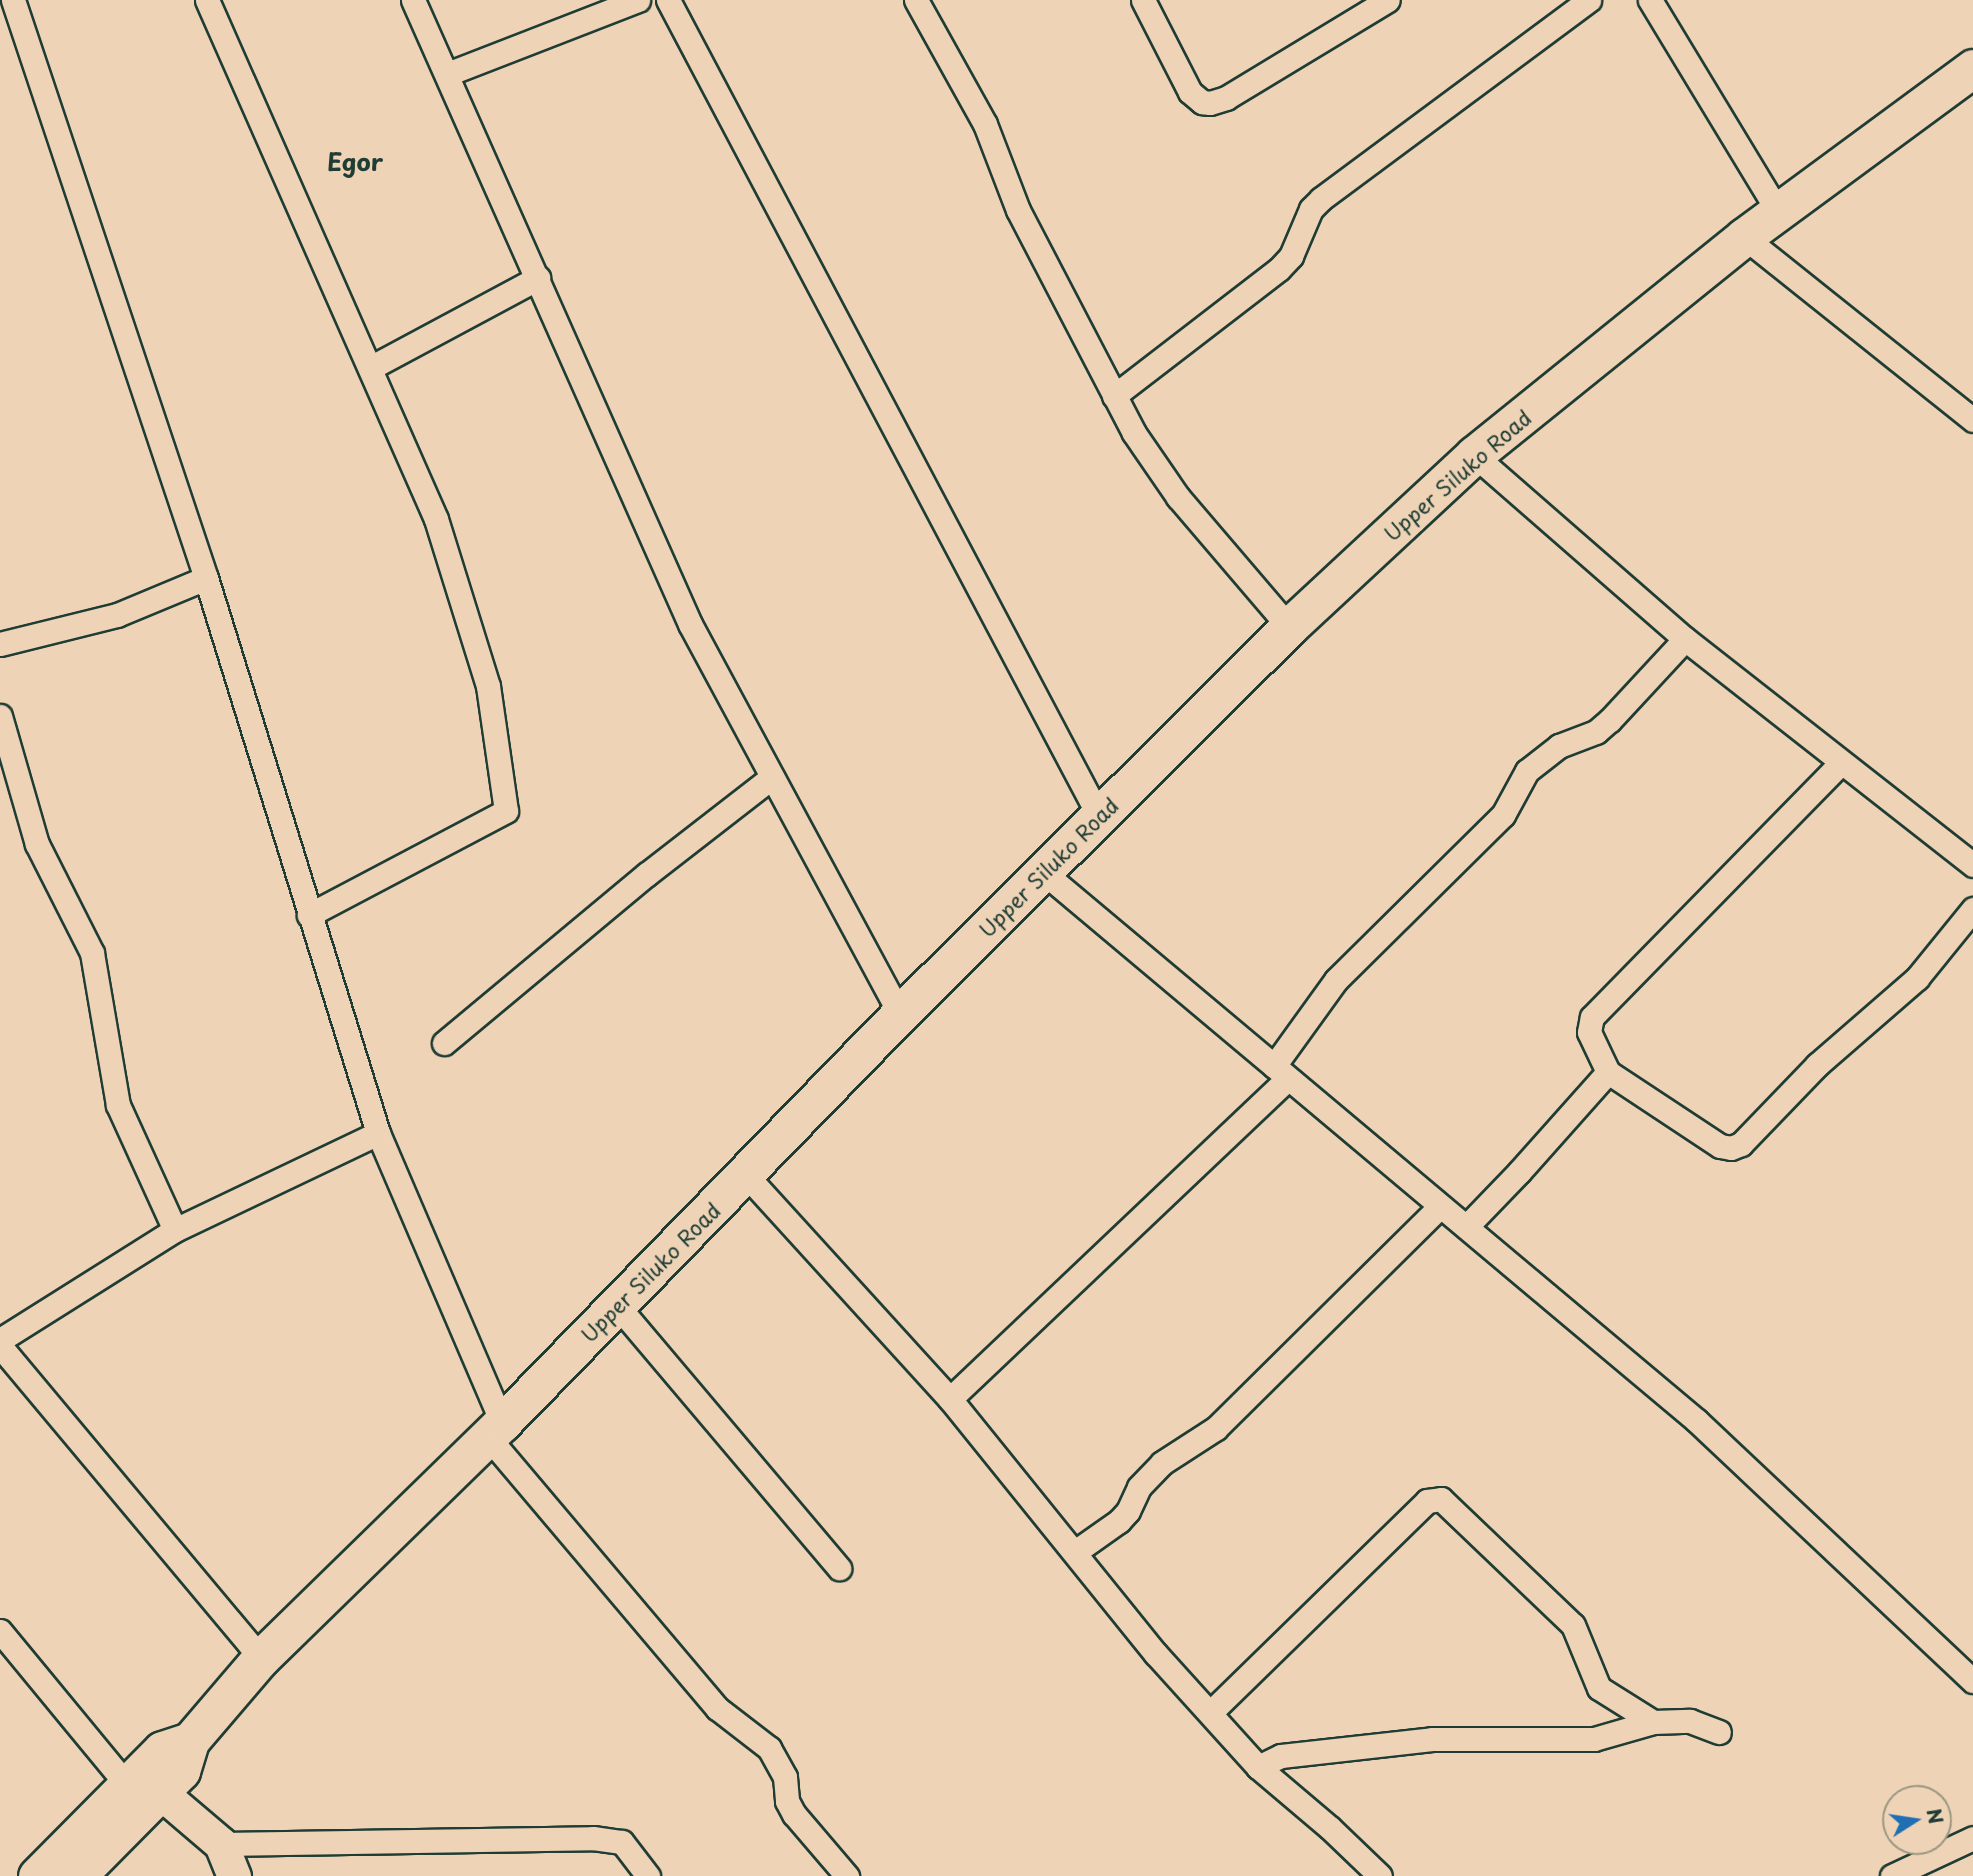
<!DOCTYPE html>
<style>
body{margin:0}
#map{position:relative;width:1973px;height:1876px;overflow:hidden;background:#efd3b6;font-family:"Playpen Sans",sans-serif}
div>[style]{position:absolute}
.roads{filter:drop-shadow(2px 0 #1f3d34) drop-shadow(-2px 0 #1f3d34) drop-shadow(0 2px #1f3d34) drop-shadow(0 -2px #1f3d34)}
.street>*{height:23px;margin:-11.5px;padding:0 11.5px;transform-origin:11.5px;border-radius:11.5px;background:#efd3b6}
.secondary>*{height:33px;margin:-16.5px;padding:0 16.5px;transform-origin:16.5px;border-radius:16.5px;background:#efd3b6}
.primary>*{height:37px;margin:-18.5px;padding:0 18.5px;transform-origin:18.5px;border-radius:18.5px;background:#efd3b6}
span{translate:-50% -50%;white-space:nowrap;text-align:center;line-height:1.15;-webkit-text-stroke:7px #efd3b6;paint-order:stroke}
.street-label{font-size:21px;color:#1f3d34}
.quarter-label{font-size:24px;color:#1f3d34;font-weight:700}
.north{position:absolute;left:1882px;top:1785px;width:70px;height:70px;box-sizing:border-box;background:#efd3b6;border:2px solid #9c9782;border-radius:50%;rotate:78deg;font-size:19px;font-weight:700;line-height:28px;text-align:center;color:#1f3d34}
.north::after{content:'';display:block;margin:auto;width:24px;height:32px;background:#1f6fb2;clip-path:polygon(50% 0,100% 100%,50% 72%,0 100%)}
</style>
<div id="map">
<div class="roads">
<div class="street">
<div style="left:13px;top:0;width:609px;rotate:71.54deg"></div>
<div style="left:206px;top:578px;width:581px;rotate:72.78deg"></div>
<div style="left:378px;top:1133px;width:315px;rotate:66.8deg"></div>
<div style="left:207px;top:0;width:567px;rotate:66.19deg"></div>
<div style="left:436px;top:519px;width:175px;rotate:72.7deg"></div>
<div style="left:488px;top:686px;width:126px;rotate:81.8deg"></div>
<div style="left:506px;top:811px;width:223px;rotate:152.2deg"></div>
<div style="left:413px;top:0;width:683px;rotate:66.06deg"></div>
<div style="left:690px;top:624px;width:443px;rotate:61.7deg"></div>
<div style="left:668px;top:0;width:923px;rotate:62.16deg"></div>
<div style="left:916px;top:0;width:142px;rotate:60.9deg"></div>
<div style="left:985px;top:124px;width:92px;rotate:69deg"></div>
<div style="left:1018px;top:210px;width:251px;rotate:62.5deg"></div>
<div style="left:1134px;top:433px;width:78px;rotate:55.5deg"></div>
<div style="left:1178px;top:497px;width:171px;rotate:49.5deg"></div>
<div style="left:1143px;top:0;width:103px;rotate:62.9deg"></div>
<div style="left:1190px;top:92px;width:16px;rotate:40deg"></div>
<div style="left:1202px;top:102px;width:8px;rotate:7deg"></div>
<div style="left:1210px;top:103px;width:17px;rotate:-17deg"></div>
<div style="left:1226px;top:98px;width:189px;rotate:-31.2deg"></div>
<div style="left:1650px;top:0;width:247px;rotate:58.8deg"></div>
<div style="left:447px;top:74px;width:205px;rotate:-21.2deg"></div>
<div style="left:1744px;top:237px;width:293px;rotate:38.6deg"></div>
<div style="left:370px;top:368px;width:191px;rotate:-28.2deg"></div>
<div style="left:1114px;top:396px;width:208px;rotate:-37.6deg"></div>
<div style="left:1279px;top:269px;width:18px;rotate:-47deg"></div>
<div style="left:1291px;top:256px;width:51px;rotate:-66.9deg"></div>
<div style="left:1311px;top:209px;width:14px;rotate:-45deg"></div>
<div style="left:1321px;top:199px;width:334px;rotate:-36.6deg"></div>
<div style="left:1474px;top:455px;width:280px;rotate:41.1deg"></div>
<div style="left:1685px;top:639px;width:366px;rotate:38.1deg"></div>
<div style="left:0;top:644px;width:121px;rotate:-13.9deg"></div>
<div style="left:117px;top:615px;width:96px;rotate:-22.6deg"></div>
<div style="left:0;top:716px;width:133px;rotate:73.9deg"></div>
<div style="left:37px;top:844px;width:122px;rotate:63.2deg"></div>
<div style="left:92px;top:953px;width:154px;rotate:80.3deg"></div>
<div style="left:118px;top:1105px;width:137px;rotate:65.5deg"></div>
<div style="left:1043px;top:872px;width:854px;rotate:40.01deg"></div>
<div style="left:1697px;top:1421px;width:379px;rotate:43.3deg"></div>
<div style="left:444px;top:1043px;width:264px;rotate:-39.8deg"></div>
<div style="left:647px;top:874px;width:158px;rotate:-37.8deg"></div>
<div style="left:1274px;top:1066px;width:106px;rotate:-54.2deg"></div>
<div style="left:1336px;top:980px;width:235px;rotate:-44.7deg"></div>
<div style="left:1503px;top:815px;width:50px;rotate:-61.4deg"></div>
<div style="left:1527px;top:771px;width:41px;rotate:-38deg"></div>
<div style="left:1559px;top:746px;width:40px;rotate:-21deg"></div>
<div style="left:1596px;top:732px;width:18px;rotate:-41deg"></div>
<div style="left:1610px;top:720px;width:110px;rotate:-47.2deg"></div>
<div style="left:1608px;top:1072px;width:44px;rotate:-115.4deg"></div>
<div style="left:1589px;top:1032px;width:15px;rotate:-79deg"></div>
<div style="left:1592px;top:1017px;width:356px;rotate:-45.6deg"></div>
<div style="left:746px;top:1175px;width:303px;rotate:47.7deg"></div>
<div style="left:950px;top:1399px;width:328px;rotate:51.1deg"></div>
<div style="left:1156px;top:1654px;width:152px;rotate:47.9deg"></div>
<div style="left:1258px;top:1767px;width:94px;rotate:40.3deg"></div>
<div style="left:1330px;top:1828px;width:69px;rotate:43.8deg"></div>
<div style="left:1467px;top:1226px;width:75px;rotate:-46.1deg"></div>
<div style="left:1519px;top:1172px;width:134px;rotate:-48.3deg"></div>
<div style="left:1608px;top:1072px;width:134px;rotate:33.5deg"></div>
<div style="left:1720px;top:1146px;width:11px;rotate:10deg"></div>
<div style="left:1731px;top:1148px;width:11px;rotate:-22deg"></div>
<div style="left:1741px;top:1144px;width:110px;rotate:-46.1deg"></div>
<div style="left:1817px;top:1065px;width:133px;rotate:-41deg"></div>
<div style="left:1917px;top:978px;width:89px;rotate:-50.9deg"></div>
<div style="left:616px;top:1304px;width:346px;rotate:49.8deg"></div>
<div style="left:0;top:1340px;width:207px;rotate:-32.2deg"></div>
<div style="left:175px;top:1230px;width:225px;rotate:-25.5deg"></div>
<div style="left:0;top:1346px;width:407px;rotate:50.1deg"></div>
<div style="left:950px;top:1399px;width:466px;rotate:-43.5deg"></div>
<div style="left:488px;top:1437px;width:355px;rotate:49.8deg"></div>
<div style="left:717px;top:1708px;width:66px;rotate:37.6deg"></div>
<div style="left:769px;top:1748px;width:33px;rotate:61deg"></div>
<div style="left:785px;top:1777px;width:24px;rotate:85deg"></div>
<div style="left:787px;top:1801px;width:15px;rotate:62deg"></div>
<div style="left:794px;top:1814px;width:82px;rotate:49.5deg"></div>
<div style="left:1075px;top:1552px;width:54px;rotate:-35.2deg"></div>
<div style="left:1119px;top:1521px;width:13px;rotate:-48deg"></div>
<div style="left:1128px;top:1511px;width:26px;rotate:-65deg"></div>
<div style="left:1139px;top:1487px;width:33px;rotate:-46deg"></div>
<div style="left:1162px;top:1463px;width:64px;rotate:-32.9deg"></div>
<div style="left:1216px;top:1428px;width:315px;rotate:-44.7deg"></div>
<div style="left:0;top:1631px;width:198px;rotate:50.5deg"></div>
<div style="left:1211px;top:1712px;width:302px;rotate:-44.3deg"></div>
<div style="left:1427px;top:1501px;width:14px;rotate:-8deg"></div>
<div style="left:1441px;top:1499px;width:182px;rotate:43.7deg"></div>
<div style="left:1573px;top:1625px;width:68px;rotate:67.6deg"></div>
<div style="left:1599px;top:1688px;width:64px;rotate:32.2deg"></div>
<div style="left:1258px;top:1767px;width:25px;rotate:-26deg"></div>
<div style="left:1281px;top:1756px;width:152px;rotate:-6.4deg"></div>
<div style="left:1432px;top:1739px;width:162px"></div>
<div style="left:1594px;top:1739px;width:61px;rotate:-16.1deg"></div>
<div style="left:1653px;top:1722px;width:37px;rotate:-2deg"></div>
<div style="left:1690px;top:1721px;width:31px;rotate:21deg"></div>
<div style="left:221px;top:1844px;width:372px;rotate:-0.9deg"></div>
<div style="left:593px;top:1838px;width:29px;rotate:8deg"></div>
<div style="left:622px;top:1842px;width:43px;rotate:52.6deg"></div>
<div style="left:1892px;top:1876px;width:89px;rotate:-25.1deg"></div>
</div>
<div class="secondary">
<div style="left:160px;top:1792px;width:80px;rotate:40.4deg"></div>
<div style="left:221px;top:1844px;width:35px;rotate:68deg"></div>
</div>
<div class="primary">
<div style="left:37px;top:1876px;width:177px;rotate:-45.2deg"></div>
<div style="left:162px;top:1750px;width:29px;rotate:-18deg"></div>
<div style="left:77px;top:1876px;width:148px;rotate:-45.3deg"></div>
<div style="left:181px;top:1771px;width:31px;rotate:-73deg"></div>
<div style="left:190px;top:1741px;width:109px;rotate:-49.5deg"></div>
<div style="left:261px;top:1658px;width:337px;rotate:-44.3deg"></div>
<div style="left:502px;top:1423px;width:571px;rotate:-45.78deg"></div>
<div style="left:900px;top:1014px;width:549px;rotate:-44.85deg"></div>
<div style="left:1289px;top:627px;width:253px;rotate:-42.9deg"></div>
<div style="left:1474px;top:455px;width:347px;rotate:-38.9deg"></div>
<div style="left:1744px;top:237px;width:285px;rotate:-36.4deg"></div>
</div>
</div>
<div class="street-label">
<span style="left:1457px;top:475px;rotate:-41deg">Upper Siluko Road</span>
<span style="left:1048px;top:867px;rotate:-45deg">Upper Siluko Road</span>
<span style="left:650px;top:1272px;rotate:-45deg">Upper Siluko Road</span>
</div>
<div class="quarter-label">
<span style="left:355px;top:162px">Egor</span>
</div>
<div class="north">N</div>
</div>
